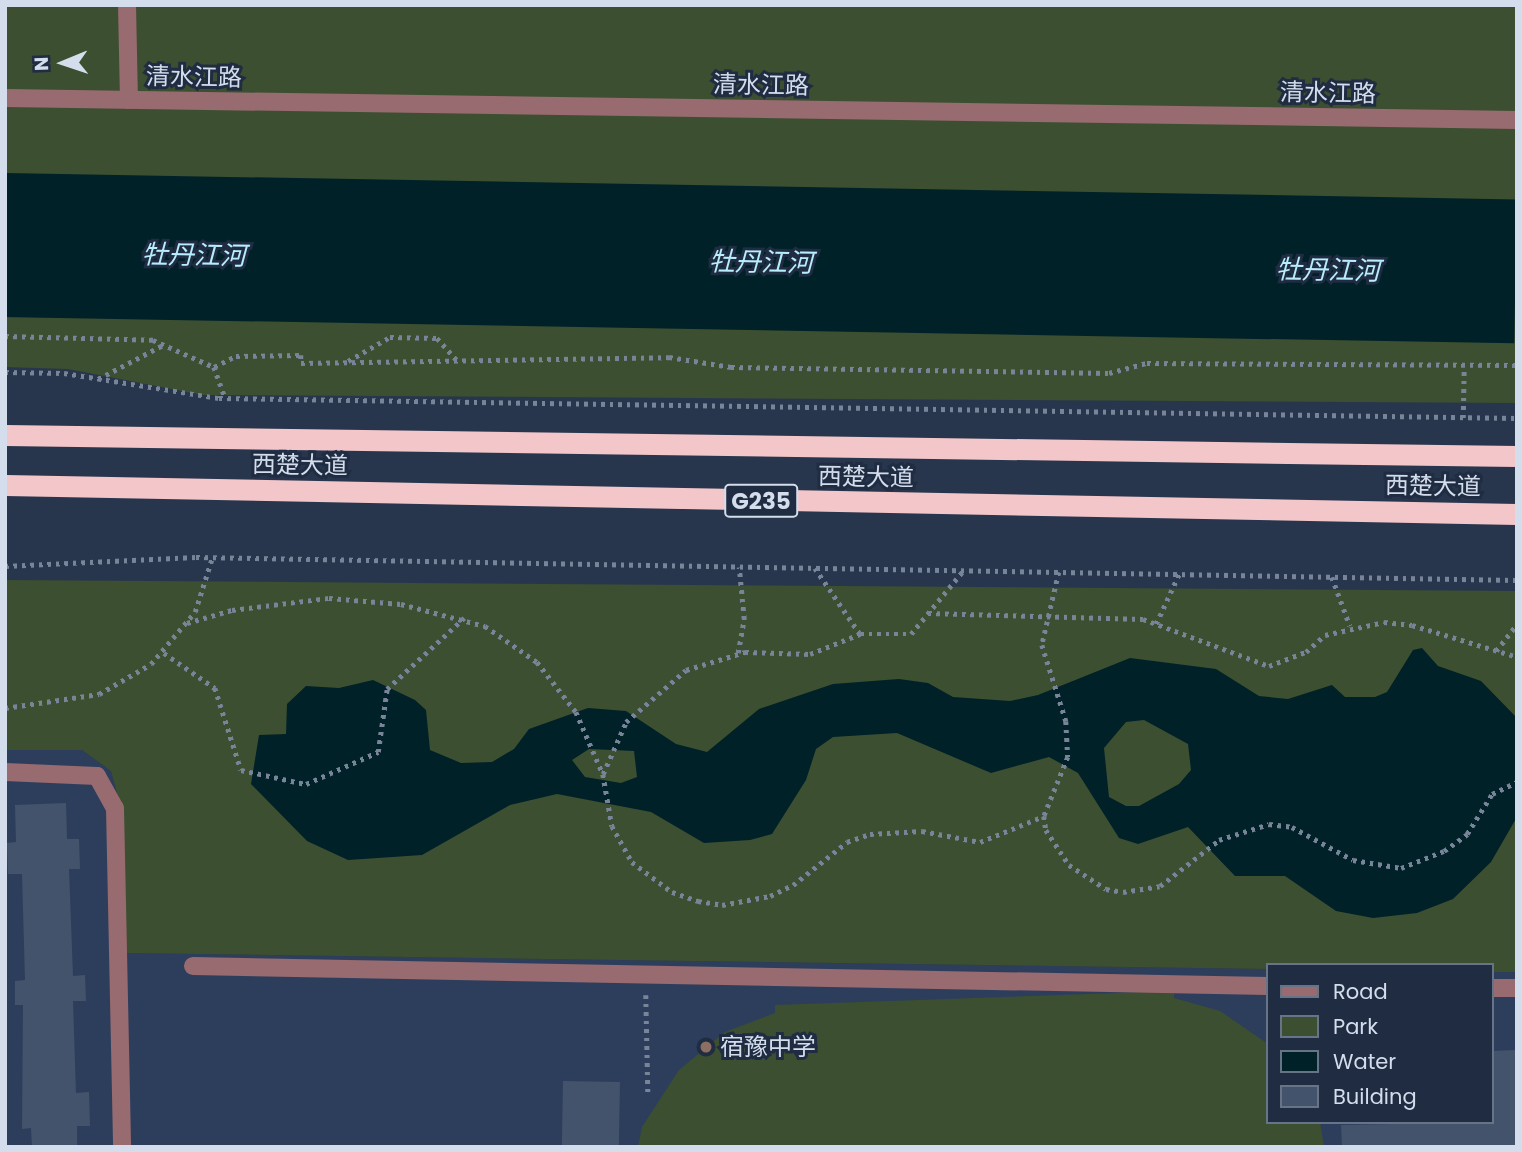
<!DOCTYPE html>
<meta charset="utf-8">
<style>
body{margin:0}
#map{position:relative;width:1522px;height:1152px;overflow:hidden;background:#28364d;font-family:Poppins,"Noto Sans SC",sans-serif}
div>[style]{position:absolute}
.built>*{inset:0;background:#2d3e5c}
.green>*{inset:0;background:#3c4f31}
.water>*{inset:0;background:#012128;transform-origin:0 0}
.building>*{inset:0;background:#44536c;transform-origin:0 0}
.path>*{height:4.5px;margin-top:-2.25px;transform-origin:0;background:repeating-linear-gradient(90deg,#788497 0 3.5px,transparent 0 8.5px)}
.minor>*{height:18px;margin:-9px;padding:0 9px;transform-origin:9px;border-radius:9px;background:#976b6f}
.highway>*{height:21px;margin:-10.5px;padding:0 10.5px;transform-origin:10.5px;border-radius:10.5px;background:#f3c7ca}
.dots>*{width:19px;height:19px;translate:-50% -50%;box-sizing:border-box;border:4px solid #1f2c42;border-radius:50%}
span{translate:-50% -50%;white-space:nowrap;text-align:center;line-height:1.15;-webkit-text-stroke:6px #1f2c42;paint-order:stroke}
.shield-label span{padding:2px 5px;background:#1f2c42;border:2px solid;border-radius:5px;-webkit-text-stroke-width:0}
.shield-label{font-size:23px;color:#d4ddec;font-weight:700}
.street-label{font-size:24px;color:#d4ddec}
.poi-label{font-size:24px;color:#d4ddec}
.left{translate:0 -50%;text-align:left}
.water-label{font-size:26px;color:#b8eefb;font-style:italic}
.frame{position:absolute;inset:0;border:7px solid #d4ddec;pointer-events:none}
.legend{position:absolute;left:1266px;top:963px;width:228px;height:161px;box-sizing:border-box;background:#1f2c42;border:2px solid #677386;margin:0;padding:9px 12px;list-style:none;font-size:21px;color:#d4ddec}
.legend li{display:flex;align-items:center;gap:14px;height:35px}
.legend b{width:35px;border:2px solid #677386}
.north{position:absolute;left:28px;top:28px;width:70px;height:70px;-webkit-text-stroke:5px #1f2c42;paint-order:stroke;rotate:268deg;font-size:19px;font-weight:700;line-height:28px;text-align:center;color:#d4ddec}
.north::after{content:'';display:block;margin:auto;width:24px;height:32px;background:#d4ddec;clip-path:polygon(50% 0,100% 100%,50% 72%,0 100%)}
</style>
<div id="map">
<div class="built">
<div style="clip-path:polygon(5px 750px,82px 750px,111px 771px,118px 797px,122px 953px,1268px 969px,1268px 1122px,1492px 1122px,1492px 972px,1517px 972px,1517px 1147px,5px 1147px)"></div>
</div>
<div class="green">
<div style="clip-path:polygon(5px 5px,1517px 5px,1517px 403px,203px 395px,68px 369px,5px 367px)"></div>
<div style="clip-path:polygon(5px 580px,1517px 591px,1517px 972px,1492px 972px,1492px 965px,1268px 969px,122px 953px,118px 797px,111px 771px,82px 750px,5px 750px)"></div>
<div style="clip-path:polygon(1174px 991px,1174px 998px,1220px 1011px,1268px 1044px,1268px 1122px,1320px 1122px,1324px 1147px,638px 1147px,642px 1127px,679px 1070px,725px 1032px,775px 1013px,775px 1005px)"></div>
</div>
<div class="water">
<div style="left:5px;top:173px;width:1512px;height:144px;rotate:1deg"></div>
<div style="clip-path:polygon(evenodd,1422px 648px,1438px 666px,1481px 681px,1517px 718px,1517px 817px,1491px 862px,1453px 899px,1417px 913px,1373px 918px,1336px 911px,1285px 876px,1235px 876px,1188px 827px,1138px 844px,1119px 838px,1078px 773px,1049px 757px,991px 773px,897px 733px,833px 737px,816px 749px,806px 780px,772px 834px,750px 840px,704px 843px,651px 812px,557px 794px,510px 805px,422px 855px,348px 860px,307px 841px,251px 784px,259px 735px,286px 734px,287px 704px,306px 686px,339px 688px,373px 680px,415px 700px,426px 710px,430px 750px,461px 763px,492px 762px,514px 749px,529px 729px,588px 708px,626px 711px,676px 744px,707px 752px,759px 709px,833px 684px,899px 679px,928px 683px,953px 697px,1010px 701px,1038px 695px,1130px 658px,1216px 669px,1259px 696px,1288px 699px,1332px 685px,1345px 697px,1375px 697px,1387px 692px,1413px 650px,1422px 648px,1144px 720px,1188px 744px,1191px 770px,1179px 784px,1139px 806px,1126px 806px,1109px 797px,1104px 748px,1126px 722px,1144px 720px,1422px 648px,589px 749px,634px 751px,637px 777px,621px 783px,585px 777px,572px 760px,589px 749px)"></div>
</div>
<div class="building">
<div style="clip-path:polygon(66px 803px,67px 839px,79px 839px,80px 869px,69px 869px,73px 976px,85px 975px,86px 1001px,73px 1001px,76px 1093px,89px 1092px,90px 1126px,77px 1126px,77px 1147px,32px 1147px,31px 1128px,22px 1129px,23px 1005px,15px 1005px,15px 981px,25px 980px,22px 874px,8px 874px,7px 843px,16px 842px,15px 805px)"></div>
<div style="clip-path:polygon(1517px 1050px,1517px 1147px,1342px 1147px,1341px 1125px,1492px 1122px,1492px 1051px)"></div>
<div style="left:563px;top:1081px;width:57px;height:66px;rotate:1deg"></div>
</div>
<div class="path">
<div style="left:5px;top:336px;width:148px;rotate:1.5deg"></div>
<div style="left:153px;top:340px;width:67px;rotate:23.9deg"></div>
<div style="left:214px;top:367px;width:33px;rotate:70deg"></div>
<div style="left:348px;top:361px;width:48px;rotate:-29.7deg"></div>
<div style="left:390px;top:337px;width:47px;rotate:1.2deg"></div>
<div style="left:437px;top:338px;width:30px;rotate:48deg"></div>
<div style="left:214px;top:367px;width:25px;rotate:-27deg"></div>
<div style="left:236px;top:356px;width:65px;rotate:-0.9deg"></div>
<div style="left:301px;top:355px;width:8px;rotate:90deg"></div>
<div style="left:301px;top:363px;width:368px;rotate:-0.9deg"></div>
<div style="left:669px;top:357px;width:63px;rotate:9.2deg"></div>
<div style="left:731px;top:367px;width:378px;rotate:0.9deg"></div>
<div style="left:1109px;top:373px;width:39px;rotate:-15deg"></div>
<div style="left:1147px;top:363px;width:370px;rotate:0.3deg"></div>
<div style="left:5px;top:372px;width:59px;rotate:1deg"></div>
<div style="left:64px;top:373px;width:157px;rotate:9.2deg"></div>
<div style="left:219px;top:398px;width:1298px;rotate:0.88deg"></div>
<div style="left:98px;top:379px;width:76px;rotate:-27.6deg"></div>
<div style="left:1463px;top:418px;width:51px;rotate:-88.9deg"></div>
<div style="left:5px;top:566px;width:191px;rotate:-2.7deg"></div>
<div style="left:196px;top:557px;width:1321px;rotate:1deg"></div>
<div style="left:815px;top:568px;width:80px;rotate:55.7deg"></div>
<div style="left:860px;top:634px;width:51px"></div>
<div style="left:911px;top:634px;width:82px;rotate:-50.5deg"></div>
<div style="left:1059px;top:572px;width:75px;rotate:103.1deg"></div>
<div style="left:1042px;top:645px;width:80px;rotate:72.5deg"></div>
<div style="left:1066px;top:721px;width:36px;rotate:87deg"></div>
<div style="left:1068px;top:757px;width:64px;rotate:112.1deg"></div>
<div style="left:1044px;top:816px;width:14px;rotate:82deg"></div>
<div style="left:1046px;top:830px;width:42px;rotate:56.7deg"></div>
<div style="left:1069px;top:865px;width:44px;rotate:33deg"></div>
<div style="left:1106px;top:889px;width:17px;rotate:10deg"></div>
<div style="left:1123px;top:892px;width:37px;rotate:-9deg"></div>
<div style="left:1160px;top:886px;width:75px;rotate:-37.9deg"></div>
<div style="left:1219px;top:840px;width:52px;rotate:-17.7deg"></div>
<div style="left:1269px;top:824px;width:23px;rotate:7deg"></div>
<div style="left:1292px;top:827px;width:69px;rotate:28.4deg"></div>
<div style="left:1353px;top:860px;width:49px;rotate:9.5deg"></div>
<div style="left:1401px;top:868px;width:46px;rotate:-21.6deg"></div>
<div style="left:1444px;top:851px;width:29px;rotate:-36deg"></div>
<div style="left:1467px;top:834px;width:47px;rotate:-58deg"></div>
<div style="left:1492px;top:794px;width:28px;rotate:-26deg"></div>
<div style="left:1332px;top:577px;width:52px;rotate:69.8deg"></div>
<div style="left:928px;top:613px;width:215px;rotate:1.6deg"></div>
<div style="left:1143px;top:619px;width:134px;rotate:20.5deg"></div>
<div style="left:1269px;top:666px;width:40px;rotate:-21deg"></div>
<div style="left:1306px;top:652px;width:25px;rotate:-42deg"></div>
<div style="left:1325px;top:635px;width:60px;rotate:-12.4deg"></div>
<div style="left:1384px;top:622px;width:28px;rotate:6deg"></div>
<div style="left:1412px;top:625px;width:110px;rotate:16.9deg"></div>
<div style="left:187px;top:623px;width:47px;rotate:-16.1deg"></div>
<div style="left:232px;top:610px;width:98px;rotate:-7.1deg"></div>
<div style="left:329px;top:598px;width:72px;rotate:4.8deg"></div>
<div style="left:401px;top:604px;width:87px;rotate:14.7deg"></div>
<div style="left:485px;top:626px;width:63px;rotate:34.7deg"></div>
<div style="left:537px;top:662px;width:63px;rotate:52deg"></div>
<div style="left:576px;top:712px;width:68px;rotate:66.5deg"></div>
<div style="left:603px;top:774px;width:53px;rotate:80.2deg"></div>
<div style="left:612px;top:826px;width:41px;rotate:60.9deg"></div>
<div style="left:632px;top:862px;width:50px;rotate:36.9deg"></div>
<div style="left:672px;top:892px;width:28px;rotate:19deg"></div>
<div style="left:698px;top:901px;width:24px;rotate:9deg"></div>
<div style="left:722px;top:905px;width:49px;rotate:-10.6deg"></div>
<div style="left:770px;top:896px;width:25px;rotate:-26deg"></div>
<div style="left:793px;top:885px;width:69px;rotate:-38.5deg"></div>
<div style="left:847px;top:842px;width:24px;rotate:-19deg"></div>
<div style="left:870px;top:834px;width:52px;rotate:-3.3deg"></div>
<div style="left:922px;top:831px;width:59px;rotate:10.7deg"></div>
<div style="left:980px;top:842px;width:69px;rotate:-22.1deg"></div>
<div style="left:1156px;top:624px;width:55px;rotate:-65.3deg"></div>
<div style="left:1496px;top:651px;width:34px;rotate:-52deg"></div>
<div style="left:164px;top:653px;width:62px;rotate:34.5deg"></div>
<div style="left:215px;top:688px;width:86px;rotate:72.4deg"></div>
<div style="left:241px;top:770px;width:66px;rotate:12.2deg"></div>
<div style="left:306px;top:784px;width:79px;rotate:-24deg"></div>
<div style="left:378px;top:752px;width:64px;rotate:-81.9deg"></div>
<div style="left:387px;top:689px;width:105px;rotate:-42.7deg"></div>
<div style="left:738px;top:653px;width:35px;rotate:-80deg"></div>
<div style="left:744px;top:619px;width:52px;rotate:-95.5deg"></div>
<div style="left:5px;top:708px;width:95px;rotate:-8.5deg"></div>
<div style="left:99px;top:694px;width:60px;rotate:-30deg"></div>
<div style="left:151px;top:664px;width:68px;rotate:-49.8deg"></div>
<div style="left:195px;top:612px;width:57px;rotate:-72.5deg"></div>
<div style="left:603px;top:774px;width:57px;rotate:-66.1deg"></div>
<div style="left:626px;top:722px;width:79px;rotate:-40.9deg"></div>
<div style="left:686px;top:670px;width:62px;rotate:-17deg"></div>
<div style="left:745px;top:652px;width:65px;rotate:1.8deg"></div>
<div style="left:810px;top:654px;width:54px;rotate:-21.8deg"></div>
<div style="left:646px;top:995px;width:97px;rotate:88.8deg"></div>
</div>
<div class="minor">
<div style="left:127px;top:5px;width:95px;rotate:88.8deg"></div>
<div style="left:5px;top:98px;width:1512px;rotate:0.83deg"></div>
<div style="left:5px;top:772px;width:92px;rotate:2.5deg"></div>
<div style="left:97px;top:776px;width:37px;rotate:61deg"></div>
<div style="left:115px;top:808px;width:339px;rotate:88.8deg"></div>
<div style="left:193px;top:966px;width:1075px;rotate:1.07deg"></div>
<div style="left:1492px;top:988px;width:25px"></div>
</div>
<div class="highway">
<div style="left:5px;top:435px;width:1512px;rotate:0.8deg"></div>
<div style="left:5px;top:485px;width:1512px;rotate:1.1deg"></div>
</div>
<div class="dots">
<div style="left:706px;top:1047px;background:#8d6e63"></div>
</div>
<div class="shield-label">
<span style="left:761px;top:501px">G235</span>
</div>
<div class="street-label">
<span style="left:194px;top:77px;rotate:1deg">清水江路</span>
<span style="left:761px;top:85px;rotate:1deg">清水江路</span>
<span style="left:1328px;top:93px;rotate:1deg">清水江路</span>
<span style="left:300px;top:465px;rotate:1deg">西楚大道</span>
<span style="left:866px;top:477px;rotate:1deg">西楚大道</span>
<span style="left:1433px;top:486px;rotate:1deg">西楚大道</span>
</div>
<div class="poi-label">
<span class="left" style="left:720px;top:1047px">宿豫中学</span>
</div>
<div class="water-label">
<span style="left:194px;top:256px;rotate:1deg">牡丹江河</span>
<span style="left:761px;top:263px;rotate:1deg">牡丹江河</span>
<span style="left:1328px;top:271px;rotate:1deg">牡丹江河</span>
</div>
<div class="frame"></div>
<ul class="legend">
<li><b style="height:9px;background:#976b6f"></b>Road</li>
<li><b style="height:19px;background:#3c4f31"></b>Park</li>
<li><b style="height:19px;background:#012128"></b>Water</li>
<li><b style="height:19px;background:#44536c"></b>Building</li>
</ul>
<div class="north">N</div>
</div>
